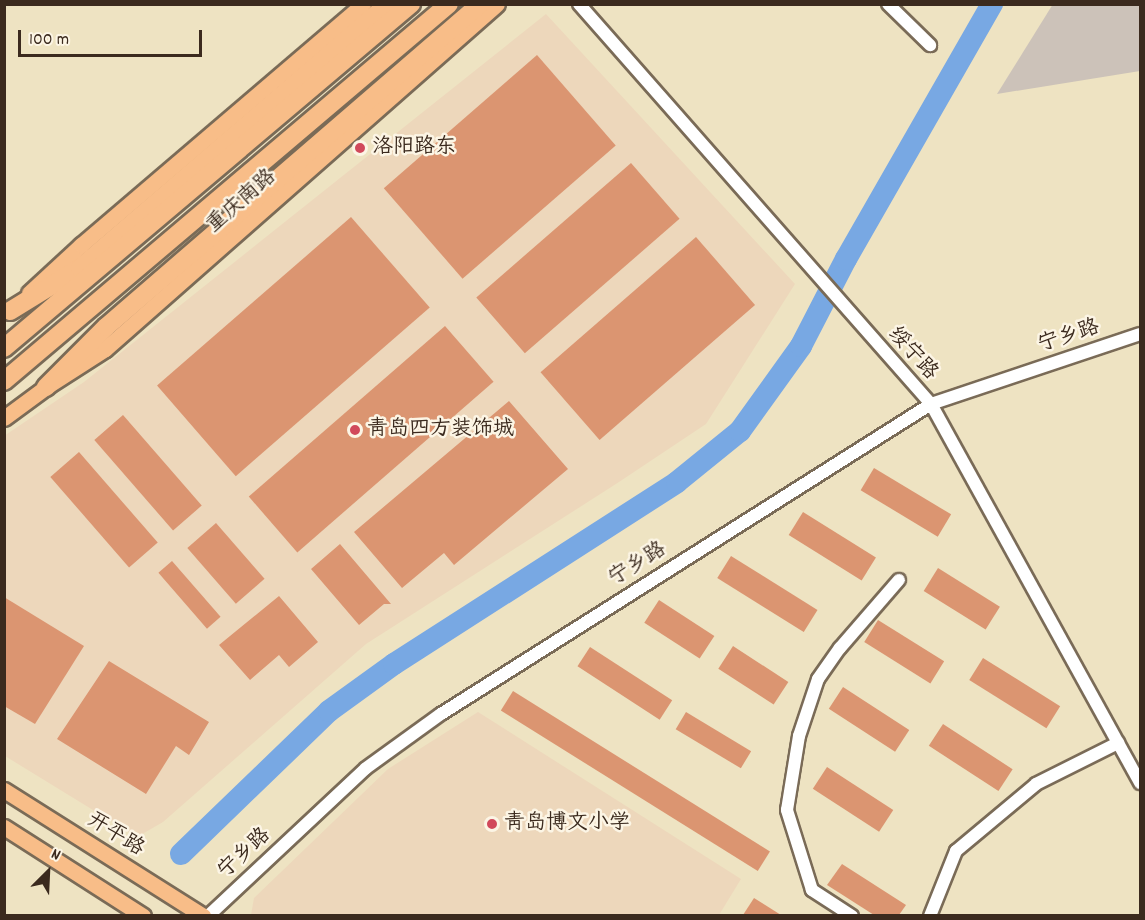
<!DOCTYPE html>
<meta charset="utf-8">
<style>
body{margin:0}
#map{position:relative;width:1145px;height:920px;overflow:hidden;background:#eee3c2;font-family:Dekko,"LXGW WenKai TC",sans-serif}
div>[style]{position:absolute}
.built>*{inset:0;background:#edd7bb}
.industrial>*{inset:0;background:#ccc2b9}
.river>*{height:22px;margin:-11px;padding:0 11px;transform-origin:11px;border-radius:11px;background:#78a8e3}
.building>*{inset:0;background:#db9571;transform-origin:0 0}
.roads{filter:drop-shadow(2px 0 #7a6b57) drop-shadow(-2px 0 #7a6b57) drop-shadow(0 2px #7a6b57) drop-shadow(0 -2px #7a6b57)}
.minor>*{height:12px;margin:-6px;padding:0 6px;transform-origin:6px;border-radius:6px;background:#fff}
.major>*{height:15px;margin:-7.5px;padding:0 7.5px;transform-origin:7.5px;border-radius:7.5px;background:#f8bd88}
.highway>*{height:18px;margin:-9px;padding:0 9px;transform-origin:9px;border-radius:9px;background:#f8bd88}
.dots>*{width:16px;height:16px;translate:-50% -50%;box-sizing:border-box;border:3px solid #fcf5e5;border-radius:50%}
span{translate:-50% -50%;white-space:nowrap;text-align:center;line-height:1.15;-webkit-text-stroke:5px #fcf5e5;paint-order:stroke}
.poi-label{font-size:21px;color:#3b2a1e}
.left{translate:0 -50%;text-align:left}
.street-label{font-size:21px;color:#3b2a1e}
.frame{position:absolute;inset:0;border:6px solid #3b2a1e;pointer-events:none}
.north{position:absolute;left:18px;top:842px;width:60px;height:60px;-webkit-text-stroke:4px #fcf5e5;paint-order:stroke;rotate:24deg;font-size:16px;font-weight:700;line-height:24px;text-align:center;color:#3b2a1e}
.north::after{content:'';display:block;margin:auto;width:21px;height:27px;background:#3b2a1e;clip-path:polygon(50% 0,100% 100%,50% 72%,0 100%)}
.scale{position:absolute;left:18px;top:30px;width:184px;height:27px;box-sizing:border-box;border:3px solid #3b2a1e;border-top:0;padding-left:8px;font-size:18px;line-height:21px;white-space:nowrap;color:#3b2a1e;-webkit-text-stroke:4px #fcf5e5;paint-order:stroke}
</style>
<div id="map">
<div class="built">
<div style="clip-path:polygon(546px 14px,795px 284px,706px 424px,619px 482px,366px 644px,163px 822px,137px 837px,5px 756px,4px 436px,84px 382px)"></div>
<div style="clip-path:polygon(478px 712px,741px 879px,719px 915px,251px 915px,254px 898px,388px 769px)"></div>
</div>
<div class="industrial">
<div style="clip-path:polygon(1053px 4px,1140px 5px,1140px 71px,997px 94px)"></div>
</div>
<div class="river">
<div style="left:181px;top:854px;width:206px;rotate:-44deg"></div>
<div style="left:329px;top:711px;width:80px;rotate:-35.9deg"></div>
<div style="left:394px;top:664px;width:336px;rotate:-32.7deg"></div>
<div style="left:677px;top:482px;width:81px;rotate:-39deg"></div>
<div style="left:740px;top:431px;width:105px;rotate:-54.3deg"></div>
<div style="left:801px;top:346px;width:98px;rotate:-62.7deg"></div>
<div style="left:846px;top:259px;width:294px;rotate:-60.2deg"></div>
</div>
<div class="building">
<div style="left:537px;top:55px;width:120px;height:203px;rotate:49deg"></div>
<div style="left:631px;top:163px;width:74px;height:205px;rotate:49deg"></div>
<div style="left:351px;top:217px;width:120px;height:257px;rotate:49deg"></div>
<div style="left:696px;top:237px;width:90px;height:206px;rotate:49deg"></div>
<div style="left:445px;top:326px;width:74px;height:260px;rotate:49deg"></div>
<div style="clip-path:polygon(509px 401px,568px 469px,454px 565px,444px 553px,402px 588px,354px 532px)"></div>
<div style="left:123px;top:415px;width:120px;height:38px;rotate:49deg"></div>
<div style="left:79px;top:452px;width:120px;height:38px;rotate:49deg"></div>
<div style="left:874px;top:468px;width:90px;height:26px;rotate:31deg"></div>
<div style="left:803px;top:512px;width:86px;height:27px;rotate:32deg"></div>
<div style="left:216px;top:523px;width:74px;height:38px;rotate:49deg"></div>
<div style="clip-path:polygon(340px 544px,391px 604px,384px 604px,359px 625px,311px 569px)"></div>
<div style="left:731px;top:556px;width:102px;height:26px;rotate:32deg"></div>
<div style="left:172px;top:561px;width:74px;height:18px;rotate:49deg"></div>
<div style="left:938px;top:568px;width:73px;height:27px;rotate:32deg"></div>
<div style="clip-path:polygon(279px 596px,318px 642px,289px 667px,279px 655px,250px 680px,219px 645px)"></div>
<div style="clip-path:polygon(4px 597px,84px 646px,35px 724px,4px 706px)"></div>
<div style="left:659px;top:600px;width:66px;height:27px;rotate:33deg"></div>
<div style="left:878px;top:620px;width:78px;height:26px;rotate:32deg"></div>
<div style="left:733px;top:646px;width:66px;height:27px;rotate:33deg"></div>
<div style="left:590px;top:647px;width:98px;height:23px;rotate:33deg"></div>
<div style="left:983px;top:658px;width:91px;height:26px;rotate:32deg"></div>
<div style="clip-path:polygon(109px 661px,209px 722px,189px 755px,176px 746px,146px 794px,57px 739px)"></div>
<div style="left:843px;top:687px;width:79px;height:26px;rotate:33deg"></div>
<div style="left:513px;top:691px;width:303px;height:23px;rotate:32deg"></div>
<div style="left:686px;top:712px;width:76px;height:20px;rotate:31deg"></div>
<div style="left:943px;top:724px;width:83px;height:26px;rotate:33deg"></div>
<div style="left:827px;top:767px;width:79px;height:26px;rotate:33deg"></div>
<div style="clip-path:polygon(842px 864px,906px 905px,899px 915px,874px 915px,827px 885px)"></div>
<div style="clip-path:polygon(754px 898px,781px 915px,743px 915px)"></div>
</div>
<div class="roads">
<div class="minor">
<div style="left:579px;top:4px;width:533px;rotate:48.65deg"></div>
<div style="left:931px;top:404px;width:433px;rotate:61.1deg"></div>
<div style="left:888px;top:4px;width:59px;rotate:44.3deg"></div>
<div style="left:208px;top:916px;width:216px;rotate:-43.1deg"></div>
<div style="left:366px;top:768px;width:92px;rotate:-35.8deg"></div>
<div style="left:441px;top:714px;width:580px;rotate:-32.32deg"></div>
<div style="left:931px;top:404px;width:220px;rotate:-18.5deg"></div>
<div style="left:852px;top:916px;width:48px;rotate:-147deg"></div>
<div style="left:812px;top:890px;width:84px;rotate:-107.4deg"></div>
<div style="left:787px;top:810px;width:75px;rotate:-80.8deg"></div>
<div style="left:799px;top:736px;width:60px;rotate:-71.6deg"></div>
<div style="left:818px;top:679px;width:38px;rotate:-55deg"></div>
<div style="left:840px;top:648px;width:90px;rotate:-49.1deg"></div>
<div style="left:930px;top:916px;width:70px;rotate:-68.2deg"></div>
<div style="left:956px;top:851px;width:104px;rotate:-39.9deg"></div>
<div style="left:1036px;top:784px;width:92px;rotate:-26.6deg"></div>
</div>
<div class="major">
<div style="left:29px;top:293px;width:71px;rotate:-42.7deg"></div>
<div style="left:81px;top:245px;width:371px;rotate:-40.5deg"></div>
<div style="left:4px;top:418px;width:52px;rotate:-36.4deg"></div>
<div style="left:46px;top:387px;width:70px;rotate:-32.8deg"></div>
<div style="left:105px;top:349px;width:522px;rotate:-41.35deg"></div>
<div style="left:4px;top:790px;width:236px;rotate:32.3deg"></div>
<div style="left:4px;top:827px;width:165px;rotate:32.6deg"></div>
</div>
<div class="highway">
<div style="left:10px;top:311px;width:82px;rotate:-31.6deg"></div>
<div style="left:80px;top:268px;width:406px;rotate:-40.6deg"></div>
<div style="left:4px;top:348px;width:533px;rotate:-40.2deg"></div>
<div style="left:4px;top:381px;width:583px;rotate:-40.27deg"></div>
<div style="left:46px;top:387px;width:85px;rotate:-45deg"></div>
<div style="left:106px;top:327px;width:494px;rotate:-40.8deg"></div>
</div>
</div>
<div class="dots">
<div style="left:360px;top:148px;background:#d1495b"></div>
<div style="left:355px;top:430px;background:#d1495b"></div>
<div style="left:492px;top:824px;background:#d1495b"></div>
</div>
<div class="poi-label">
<span class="left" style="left:372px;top:148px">洛阳路东</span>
<span class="left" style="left:367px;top:430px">青岛四方装饰城</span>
<span class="left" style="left:504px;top:824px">青岛博文小学</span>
</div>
<div class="street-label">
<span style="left:242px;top:202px;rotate:-41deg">重庆南路</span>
<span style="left:1069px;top:337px;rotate:-18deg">宁乡路</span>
<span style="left:912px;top:354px;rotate:48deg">绥宁路</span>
<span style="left:638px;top:565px;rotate:-32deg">宁乡路</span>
<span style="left:115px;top:835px;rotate:32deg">开平路</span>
<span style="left:245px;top:854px;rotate:-43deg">宁乡路</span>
</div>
<div class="frame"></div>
<div class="north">N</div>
<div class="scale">100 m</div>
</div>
